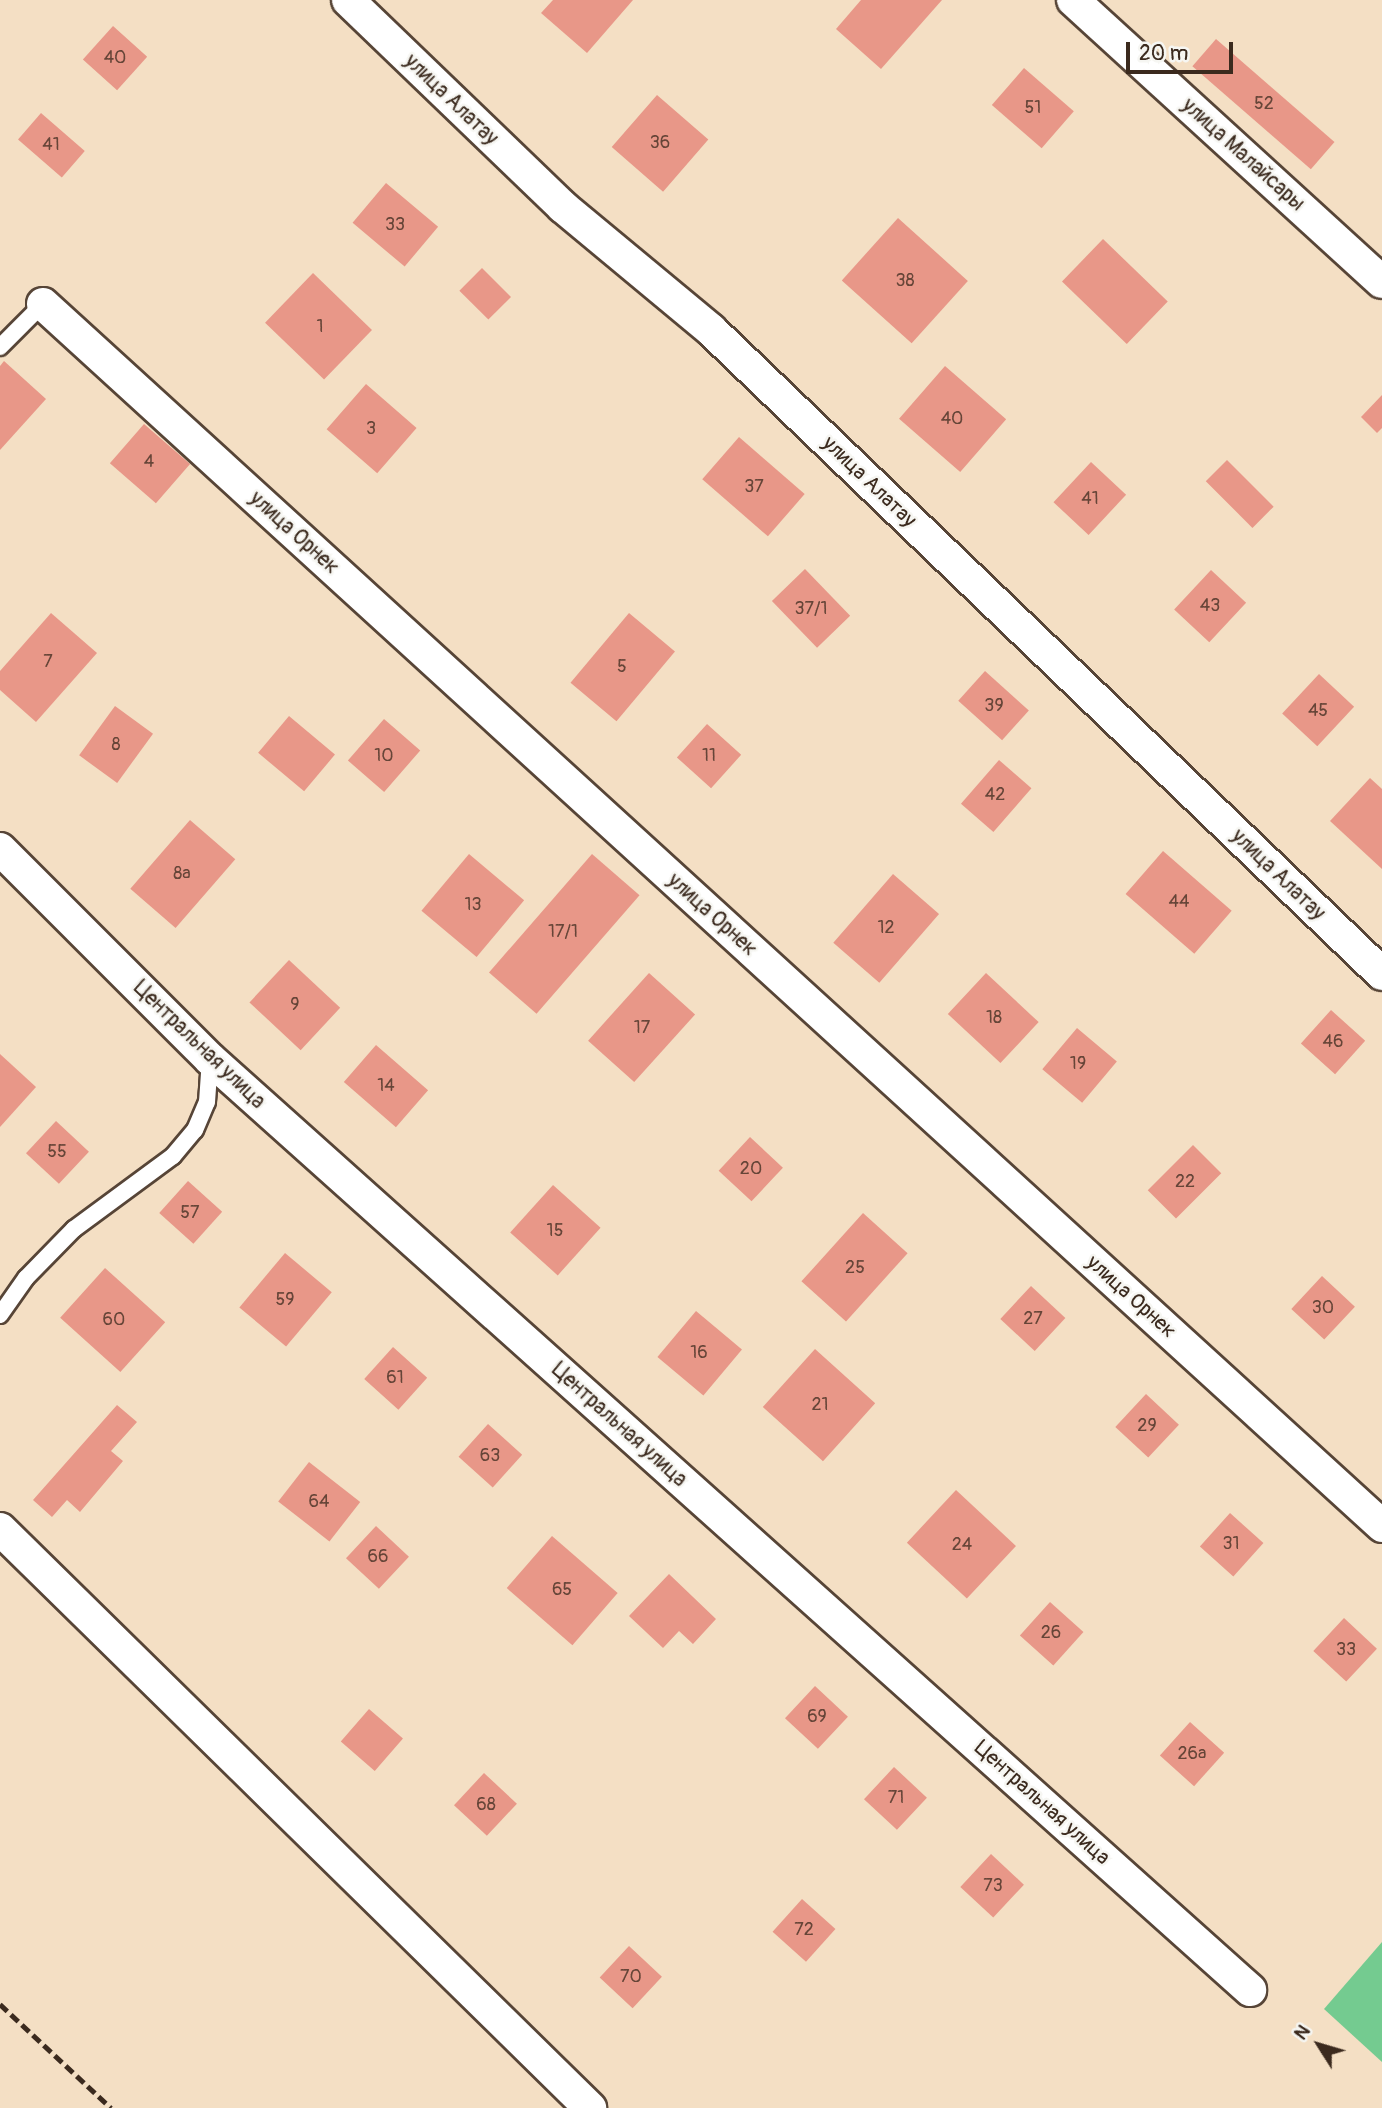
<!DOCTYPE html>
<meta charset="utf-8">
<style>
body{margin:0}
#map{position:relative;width:1382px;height:2108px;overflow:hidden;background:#f4dfc4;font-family:Pangolin,sans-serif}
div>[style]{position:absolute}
.green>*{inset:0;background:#74cb90}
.building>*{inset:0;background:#e89788;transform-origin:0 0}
.roads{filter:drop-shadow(2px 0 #574537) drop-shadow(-2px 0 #574537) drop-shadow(0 2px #574537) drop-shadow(0 -2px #574537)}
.lane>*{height:16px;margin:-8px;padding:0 8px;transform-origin:8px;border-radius:8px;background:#fff}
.street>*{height:32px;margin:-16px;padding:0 16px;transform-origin:16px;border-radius:16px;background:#fff}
.rail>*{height:5px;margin-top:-2.5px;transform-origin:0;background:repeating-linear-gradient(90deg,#3b2a1e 0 10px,transparent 0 15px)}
span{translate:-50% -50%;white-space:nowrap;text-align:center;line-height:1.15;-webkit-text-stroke:5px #f6f6f2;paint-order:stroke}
.number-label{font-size:18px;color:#664538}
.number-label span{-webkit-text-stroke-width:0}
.street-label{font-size:21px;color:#3b2a1e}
.north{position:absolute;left:1284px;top:2010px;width:70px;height:70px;-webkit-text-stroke:5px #f6f6f2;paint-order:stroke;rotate:307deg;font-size:19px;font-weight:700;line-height:28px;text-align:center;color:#3b2a1e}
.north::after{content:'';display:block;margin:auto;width:24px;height:32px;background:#3b2a1e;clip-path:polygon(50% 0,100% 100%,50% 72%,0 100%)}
.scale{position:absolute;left:1126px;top:42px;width:107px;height:32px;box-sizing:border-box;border:4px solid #3b2a1e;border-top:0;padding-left:9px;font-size:21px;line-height:24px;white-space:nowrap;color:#3b2a1e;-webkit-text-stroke:5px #f6f6f2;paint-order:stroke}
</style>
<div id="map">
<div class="green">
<div style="clip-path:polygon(1382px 1942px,1382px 2062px,1324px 2009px)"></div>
</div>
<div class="building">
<div style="clip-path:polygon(553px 0,633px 0,587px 53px,541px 13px)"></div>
<div style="clip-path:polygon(861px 0,942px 0,881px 69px,836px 29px)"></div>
<div style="left:113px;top:26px;width:46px;height:45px;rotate:42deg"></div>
<div style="left:1216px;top:39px;width:157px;height:36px;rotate:41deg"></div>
<div style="left:1024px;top:68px;width:66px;height:49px;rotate:41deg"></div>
<div style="left:657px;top:95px;width:68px;height:69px;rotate:41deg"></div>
<div style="left:41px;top:113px;width:58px;height:35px;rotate:41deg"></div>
<div style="left:386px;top:183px;width:68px;height:52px;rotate:40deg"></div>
<div style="left:898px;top:218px;width:94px;height:84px;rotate:42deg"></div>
<div style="left:1103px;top:239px;width:90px;height:59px;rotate:44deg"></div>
<div style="left:482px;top:268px;width:41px;height:32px;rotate:45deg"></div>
<div style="left:313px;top:273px;width:82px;height:69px;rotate:44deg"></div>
<div style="clip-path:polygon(4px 361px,46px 399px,0 450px,0 366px)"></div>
<div style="left:945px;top:366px;width:81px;height:70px;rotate:41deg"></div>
<div style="left:366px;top:384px;width:67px;height:60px;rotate:41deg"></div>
<div style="clip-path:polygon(1382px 395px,1382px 428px,1377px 433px,1361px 417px)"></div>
<div style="left:144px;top:424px;width:61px;height:52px;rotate:41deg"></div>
<div style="left:739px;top:437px;width:87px;height:56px;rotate:41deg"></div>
<div style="left:1227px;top:460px;width:66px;height:30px;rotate:45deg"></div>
<div style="left:1091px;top:462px;width:48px;height:55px;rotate:43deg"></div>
<div style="left:805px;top:569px;width:65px;height:46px;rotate:46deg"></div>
<div style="left:1211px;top:570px;width:48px;height:54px;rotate:43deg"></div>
<div style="clip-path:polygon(51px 613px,97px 653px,36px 722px,0 690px,0 671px)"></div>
<div style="left:629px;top:613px;width:60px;height:91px;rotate:40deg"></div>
<div style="left:985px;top:671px;width:59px;height:40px;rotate:42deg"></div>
<div style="left:1319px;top:674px;width:48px;height:54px;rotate:43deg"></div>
<div style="left:115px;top:706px;width:47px;height:61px;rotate:36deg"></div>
<div style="left:289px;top:716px;width:60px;height:48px;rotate:40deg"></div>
<div style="left:384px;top:719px;width:48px;height:55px;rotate:41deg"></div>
<div style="left:707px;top:724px;width:46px;height:45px;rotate:42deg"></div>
<div style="left:999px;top:760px;width:43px;height:58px;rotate:41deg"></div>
<div style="clip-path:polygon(1370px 778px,1382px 789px,1382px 869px,1330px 821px)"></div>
<div style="left:190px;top:820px;width:60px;height:91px;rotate:41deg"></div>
<div style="left:1163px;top:851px;width:91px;height:57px;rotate:41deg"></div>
<div style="left:469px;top:854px;width:72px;height:74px;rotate:40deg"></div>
<div style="left:592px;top:854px;width:63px;height:157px;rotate:41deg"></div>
<div style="left:893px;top:874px;width:61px;height:91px;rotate:41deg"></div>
<div style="left:289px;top:960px;width:70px;height:58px;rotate:43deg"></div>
<div style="left:649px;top:973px;width:62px;height:91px;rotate:42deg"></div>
<div style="left:986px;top:973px;width:72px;height:56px;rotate:43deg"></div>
<div style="left:1331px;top:1010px;width:46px;height:45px;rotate:42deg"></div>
<div style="left:1077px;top:1028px;width:52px;height:54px;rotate:40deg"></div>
<div style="left:376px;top:1045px;width:69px;height:49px;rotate:41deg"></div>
<div style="clip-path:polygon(0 1054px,36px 1087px,0 1127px)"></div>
<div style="left:56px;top:1121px;width:45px;height:44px;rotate:43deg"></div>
<div style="left:750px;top:1137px;width:45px;height:46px;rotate:43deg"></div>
<div style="left:1193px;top:1145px;width:40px;height:64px;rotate:45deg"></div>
<div style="left:188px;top:1181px;width:46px;height:43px;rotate:42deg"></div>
<div style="left:553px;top:1185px;width:64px;height:64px;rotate:42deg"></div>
<div style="left:863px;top:1213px;width:60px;height:92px;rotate:42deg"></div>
<div style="left:285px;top:1253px;width:61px;height:71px;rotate:40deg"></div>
<div style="left:105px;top:1268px;width:81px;height:67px;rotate:42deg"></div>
<div style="left:1322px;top:1276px;width:45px;height:45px;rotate:43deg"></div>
<div style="left:1031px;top:1286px;width:47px;height:45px;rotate:43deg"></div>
<div style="left:696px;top:1311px;width:60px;height:60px;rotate:40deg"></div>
<div style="left:393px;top:1347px;width:46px;height:43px;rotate:42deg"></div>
<div style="left:815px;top:1349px;width:81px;height:78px;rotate:42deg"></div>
<div style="left:1146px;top:1394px;width:45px;height:45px;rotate:43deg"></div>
<div style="clip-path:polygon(117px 1405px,137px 1422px,111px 1451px,123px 1461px,80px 1512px,67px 1500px,52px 1517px,33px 1500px)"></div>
<div style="left:488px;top:1424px;width:46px;height:44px;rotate:42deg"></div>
<div style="left:309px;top:1462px;width:65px;height:50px;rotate:38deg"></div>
<div style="left:956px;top:1490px;width:82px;height:72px;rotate:43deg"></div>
<div style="left:1230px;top:1513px;width:45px;height:45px;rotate:42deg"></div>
<div style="left:376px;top:1526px;width:45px;height:44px;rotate:43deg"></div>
<div style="left:552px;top:1536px;width:87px;height:69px;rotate:41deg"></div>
<div style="clip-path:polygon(669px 1574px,716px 1619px,693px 1644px,679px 1631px,663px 1648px,629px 1616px)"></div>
<div style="left:1050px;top:1602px;width:45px;height:45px;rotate:42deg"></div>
<div style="left:1344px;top:1618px;width:45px;height:45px;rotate:43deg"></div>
<div style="left:815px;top:1686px;width:45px;height:44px;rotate:43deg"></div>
<div style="left:369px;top:1709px;width:45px;height:43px;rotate:41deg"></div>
<div style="left:1190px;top:1722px;width:46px;height:45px;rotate:42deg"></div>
<div style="left:894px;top:1767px;width:45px;height:44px;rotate:43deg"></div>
<div style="left:484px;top:1773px;width:45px;height:44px;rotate:43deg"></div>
<div style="left:991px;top:1854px;width:45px;height:45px;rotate:43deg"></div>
<div style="left:802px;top:1899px;width:45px;height:44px;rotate:42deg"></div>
<div style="left:629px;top:1946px;width:45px;height:43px;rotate:43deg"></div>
</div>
<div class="roads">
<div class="lane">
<div style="left:0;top:347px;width:61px;rotate:-45deg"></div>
<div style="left:0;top:1315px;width:45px;rotate:-54.9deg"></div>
<div style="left:26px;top:1278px;width:69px;rotate:-45.6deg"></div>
<div style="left:74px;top:1229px;width:123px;rotate:-36.4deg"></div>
<div style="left:173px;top:1156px;width:34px;rotate:-50deg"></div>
<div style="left:195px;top:1130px;width:30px;rotate:-67deg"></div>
<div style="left:207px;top:1102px;width:43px;rotate:-86deg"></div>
</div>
<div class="street">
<div style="left:348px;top:0;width:298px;rotate:43.9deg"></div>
<div style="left:563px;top:207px;width:192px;rotate:39.7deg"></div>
<div style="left:711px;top:330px;width:930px;rotate:43.82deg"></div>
<div style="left:1073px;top:0;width:418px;rotate:42.4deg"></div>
<div style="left:43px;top:304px;width:1813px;rotate:42.38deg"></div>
<div style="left:0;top:849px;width:297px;rotate:45deg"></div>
<div style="left:210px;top:1059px;width:1396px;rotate:41.83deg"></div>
<div style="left:0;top:1529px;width:827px;rotate:44.46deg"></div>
</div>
</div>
<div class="rail">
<div style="left:0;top:2004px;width:152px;rotate:43.1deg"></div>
</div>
<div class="number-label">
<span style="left:115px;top:58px">40</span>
<span style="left:1264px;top:104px">52</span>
<span style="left:1033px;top:108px">51</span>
<span style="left:660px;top:143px">36</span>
<span style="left:51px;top:145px">41</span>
<span style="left:395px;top:225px">33</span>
<span style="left:905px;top:281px">38</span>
<span style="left:320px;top:327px">1</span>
<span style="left:952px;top:419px">40</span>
<span style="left:371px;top:429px">3</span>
<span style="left:149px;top:462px">4</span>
<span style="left:754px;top:487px">37</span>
<span style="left:1090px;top:499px">41</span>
<span style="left:1210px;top:606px">43</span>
<span style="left:811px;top:609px">37/1</span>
<span style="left:48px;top:662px">7</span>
<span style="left:622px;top:667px">5</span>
<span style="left:994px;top:706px">39</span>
<span style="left:1318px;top:711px">45</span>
<span style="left:116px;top:745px">8</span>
<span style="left:384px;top:756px">10</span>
<span style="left:709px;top:756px">11</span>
<span style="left:995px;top:795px">42</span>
<span style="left:182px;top:874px">8а</span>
<span style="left:1179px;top:902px">44</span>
<span style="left:473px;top:905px">13</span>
<span style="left:886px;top:928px">12</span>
<span style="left:563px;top:932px">17/1</span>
<span style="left:295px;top:1005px">9</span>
<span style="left:994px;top:1018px">18</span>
<span style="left:642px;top:1028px">17</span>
<span style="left:1333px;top:1042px">46</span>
<span style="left:1078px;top:1064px">19</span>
<span style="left:386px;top:1086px">14</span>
<span style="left:57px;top:1152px">55</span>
<span style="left:751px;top:1169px">20</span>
<span style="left:1185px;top:1182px">22</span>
<span style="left:190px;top:1213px">57</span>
<span style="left:555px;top:1231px">15</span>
<span style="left:855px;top:1268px">25</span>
<span style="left:285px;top:1300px">59</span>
<span style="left:1323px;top:1308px">30</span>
<span style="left:1033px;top:1319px">27</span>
<span style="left:114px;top:1320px">60</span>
<span style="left:699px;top:1353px">16</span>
<span style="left:395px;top:1378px">61</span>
<span style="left:820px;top:1405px">21</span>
<span style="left:1147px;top:1426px">29</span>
<span style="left:490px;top:1456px">63</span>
<span style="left:319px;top:1502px">64</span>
<span style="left:1231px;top:1544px">31</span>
<span style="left:962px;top:1545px">24</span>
<span style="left:378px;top:1557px">66</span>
<span style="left:562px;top:1590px">65</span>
<span style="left:1051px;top:1633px">26</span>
<span style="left:1346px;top:1650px">33</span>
<span style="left:817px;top:1717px">69</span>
<span style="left:1192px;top:1754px">26а</span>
<span style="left:896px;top:1798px">71</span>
<span style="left:486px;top:1805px">68</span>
<span style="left:993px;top:1886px">73</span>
<span style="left:804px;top:1930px">72</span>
<span style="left:631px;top:1977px">70</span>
</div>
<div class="street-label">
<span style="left:451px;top:100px;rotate:44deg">улица Алатау</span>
<span style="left:1243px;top:155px;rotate:42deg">улица Малайсары</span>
<span style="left:869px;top:482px;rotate:44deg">улица Алатау</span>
<span style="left:294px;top:533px;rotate:42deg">улица Орнек</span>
<span style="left:1278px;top:875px;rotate:44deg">улица Алатау</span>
<span style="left:712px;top:915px;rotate:42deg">улица Орнек</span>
<span style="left:199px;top:1045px;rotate:44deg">Центральная улица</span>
<span style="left:1131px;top:1297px;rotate:42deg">улица Орнек</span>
<span style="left:619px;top:1425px;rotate:42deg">Центральная улица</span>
<span style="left:1042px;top:1803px;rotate:42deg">Центральная улица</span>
</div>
<div class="north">N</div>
<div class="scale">20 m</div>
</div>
